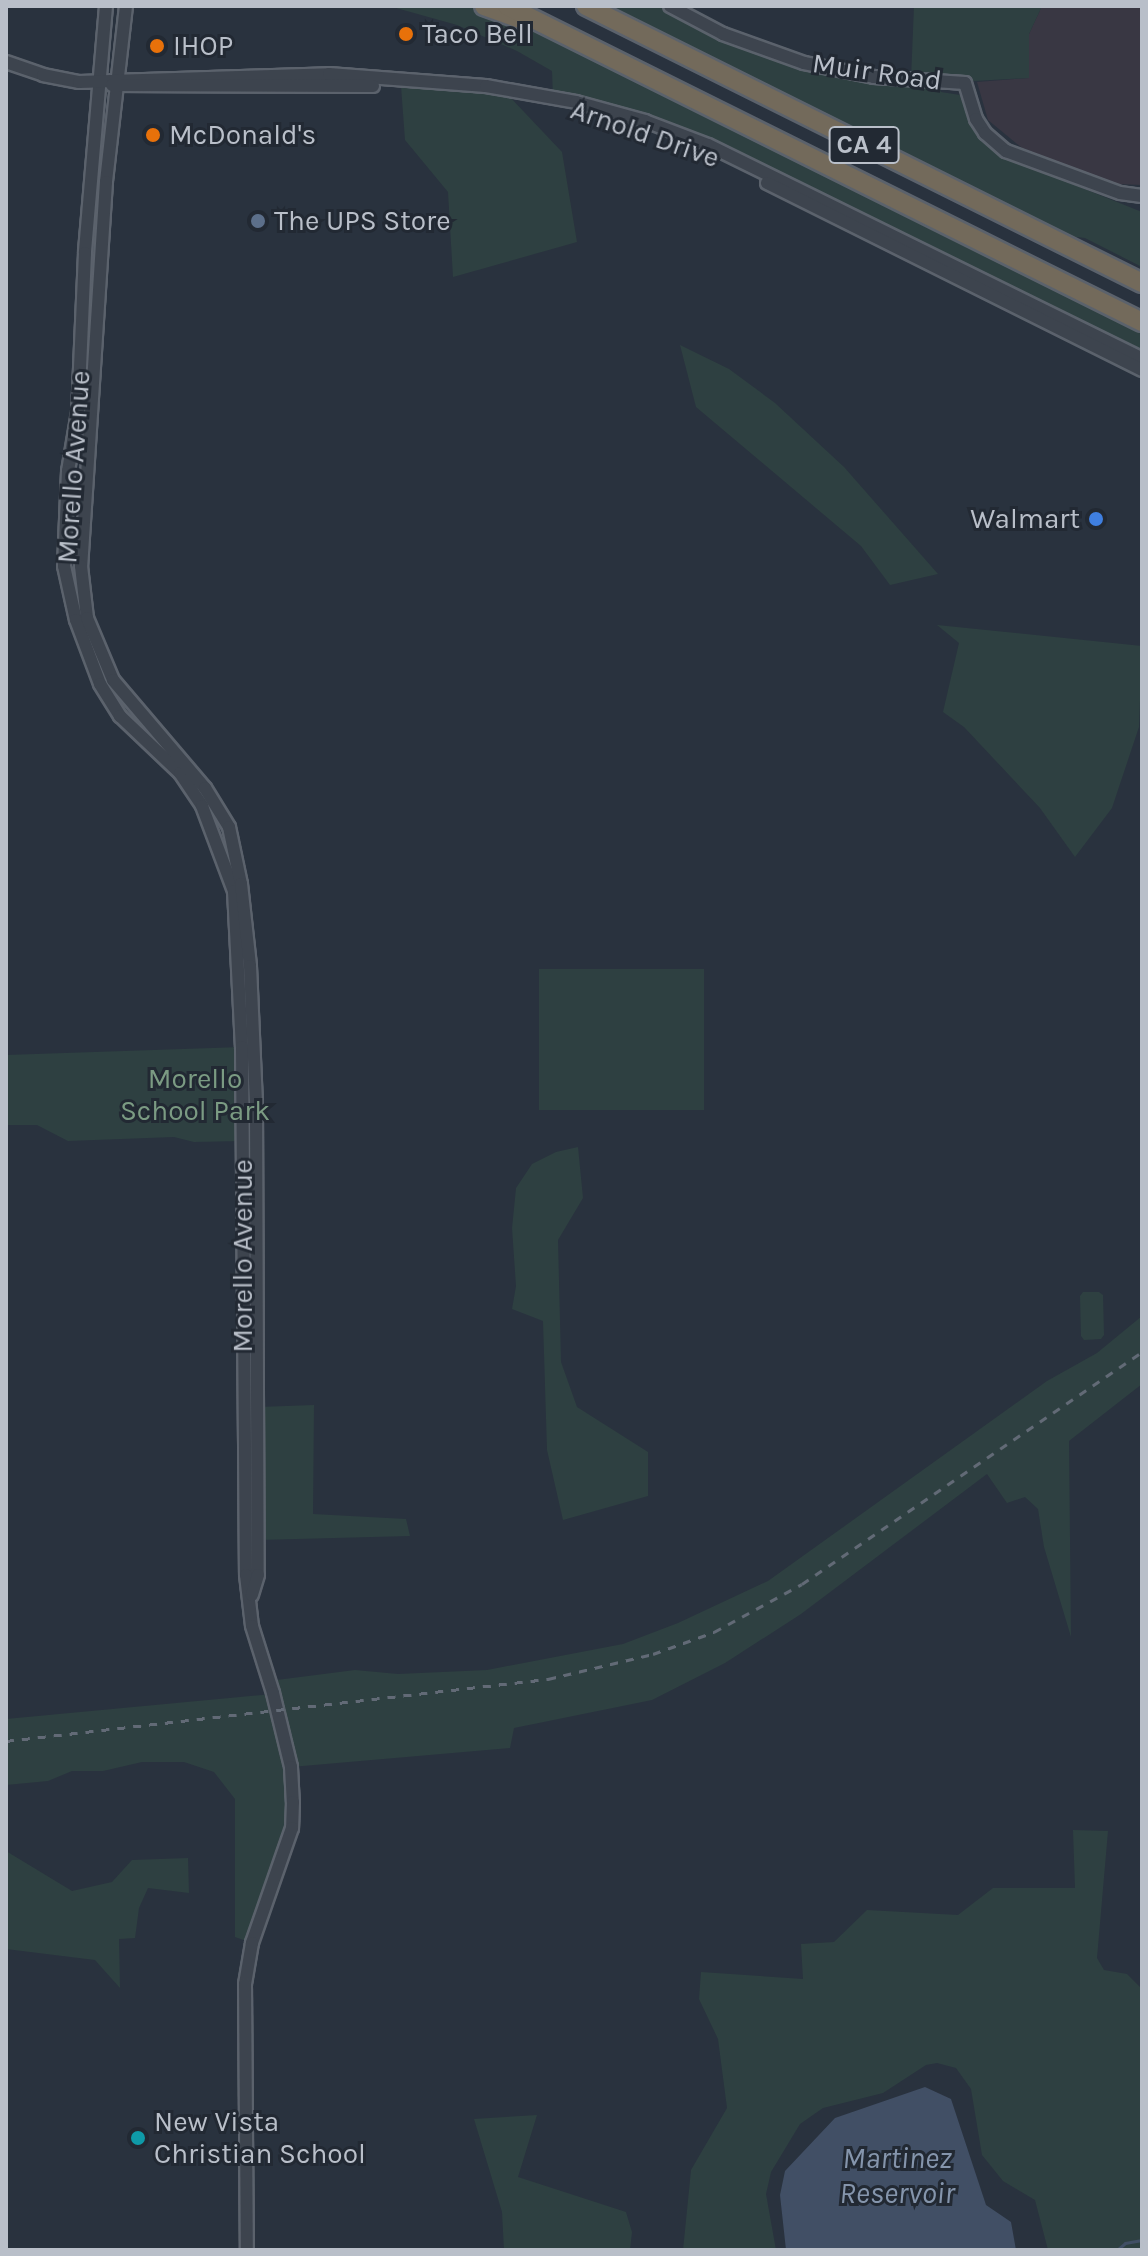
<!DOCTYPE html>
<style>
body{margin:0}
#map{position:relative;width:1148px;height:2256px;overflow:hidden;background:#29323e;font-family:Karla,sans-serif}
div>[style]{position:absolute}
.medical>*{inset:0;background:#393743}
.green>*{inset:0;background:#2e4041;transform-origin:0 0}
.water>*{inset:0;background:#414f65}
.stream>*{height:3px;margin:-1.5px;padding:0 1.5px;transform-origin:1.5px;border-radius:1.5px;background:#414f65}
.roads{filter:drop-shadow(2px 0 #5b626c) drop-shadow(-2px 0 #5b626c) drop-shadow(0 2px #5b626c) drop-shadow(0 -2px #5b626c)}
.tertiary>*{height:12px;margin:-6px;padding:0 6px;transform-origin:6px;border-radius:6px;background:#3d444e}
.motorway>*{height:18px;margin:-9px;padding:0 9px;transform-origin:9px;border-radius:9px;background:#736a5b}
.rail>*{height:3px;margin-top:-1.5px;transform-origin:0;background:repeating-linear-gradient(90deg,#626a76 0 8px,transparent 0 16px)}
.dots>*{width:22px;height:22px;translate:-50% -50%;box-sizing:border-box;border:4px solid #222933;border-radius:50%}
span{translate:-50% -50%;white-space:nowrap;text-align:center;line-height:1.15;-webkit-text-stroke:6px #222933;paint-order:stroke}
.shield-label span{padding:2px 6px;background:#222933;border:2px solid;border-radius:6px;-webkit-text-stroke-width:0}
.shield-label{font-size:26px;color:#b9bfc9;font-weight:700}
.poi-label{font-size:28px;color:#b9bfc9}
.left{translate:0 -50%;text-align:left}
.right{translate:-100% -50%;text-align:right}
.street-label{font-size:28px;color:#b9bfc9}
.park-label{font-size:28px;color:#7b9b83}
.water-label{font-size:30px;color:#8595ac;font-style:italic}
.frame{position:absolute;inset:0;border:8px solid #b9bfc9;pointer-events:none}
</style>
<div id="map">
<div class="medical">
<div style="clip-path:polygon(1042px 6px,1142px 6px,1142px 185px,1117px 184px,1022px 148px,988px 120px,977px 82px,1029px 78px,1029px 34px)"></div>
</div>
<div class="green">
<div style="clip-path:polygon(389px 6px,484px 6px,592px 48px,1142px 322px,1142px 353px,855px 210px,708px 145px,553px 97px,552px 71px,517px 51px,457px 25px)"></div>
<div style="clip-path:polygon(586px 6px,670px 6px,763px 50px,911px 79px,914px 6px,1042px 6px,1029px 34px,1029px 78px,938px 83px,941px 92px,960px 95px,984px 142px,1007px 158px,1142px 212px,1142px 267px,1085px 238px,1043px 233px)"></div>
<div style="clip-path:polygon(401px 86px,508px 95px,562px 152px,577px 242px,453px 277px,448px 192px,405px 140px)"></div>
<div style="clip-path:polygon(680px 345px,729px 369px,775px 403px,844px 467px,938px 574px,890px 585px,861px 546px,696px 407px)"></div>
<div style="clip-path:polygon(937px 625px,1142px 646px,1139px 727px,1112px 808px,1075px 857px,1040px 808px,964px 727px,943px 712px,959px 643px)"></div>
<div style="left:539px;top:969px;width:165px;height:141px"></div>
<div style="clip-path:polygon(242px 1047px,242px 1141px,194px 1142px,174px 1137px,68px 1141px,37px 1125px,6px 1125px,6px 1055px)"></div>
<div style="clip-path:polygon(578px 1147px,583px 1198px,558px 1240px,561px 1362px,577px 1407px,648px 1452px,648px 1496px,563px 1520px,547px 1450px,543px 1321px,512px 1309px,516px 1286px,512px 1228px,516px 1188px,532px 1164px,556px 1152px)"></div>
<div style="clip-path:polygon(1083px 1292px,1099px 1292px,1103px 1295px,1104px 1335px,1101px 1339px,1084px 1340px,1081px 1336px,1080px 1296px)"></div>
<div style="clip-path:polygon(1142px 1316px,1142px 1384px,1069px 1441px,1071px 1637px,1044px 1547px,1038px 1509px,1025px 1497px,1007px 1503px,987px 1474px,801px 1614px,725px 1663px,652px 1700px,514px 1728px,510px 1748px,291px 1767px,292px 1828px,252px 1943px,235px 1937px,235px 1799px,214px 1772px,184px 1762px,142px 1762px,103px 1771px,72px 1771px,48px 1781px,6px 1785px,6px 1719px,273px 1694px,269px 1681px,355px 1670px,398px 1674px,487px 1670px,623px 1644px,678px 1623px,768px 1581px,1047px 1381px,1097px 1353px)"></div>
<div style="clip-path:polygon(314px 1405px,313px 1514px,406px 1519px,410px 1536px,258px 1540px,258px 1407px)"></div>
<div style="clip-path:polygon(1073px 1830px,1108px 1831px,1097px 1958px,1104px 1970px,1127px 1974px,1141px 1988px,1142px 2250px,1048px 2250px,1035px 2200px,1003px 2181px,982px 2155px,971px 2089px,956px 2068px,937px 2063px,926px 2065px,883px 2093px,823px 2108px,800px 2124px,771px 2172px,766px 2194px,776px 2250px,683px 2250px,691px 2170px,727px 2108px,718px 2039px,699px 1999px,701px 1972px,803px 1979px,801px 1944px,834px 1942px,867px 1910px,958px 1915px,993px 1888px,1075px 1888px)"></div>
<div style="clip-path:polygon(6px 1851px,72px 1891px,112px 1882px,132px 1860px,188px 1858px,189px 1893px,148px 1888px,139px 1908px,135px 1938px,119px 1939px,120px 1988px,95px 1960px,6px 1949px)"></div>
<div style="clip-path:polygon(537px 2115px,518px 2177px,626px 2212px,632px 2232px,630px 2250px,504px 2250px,502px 2212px,474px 2119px)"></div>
</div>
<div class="water">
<div style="clip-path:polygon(925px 2087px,951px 2099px,986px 2205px,1011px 2222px,1016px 2250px,786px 2250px,780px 2195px,785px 2171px,835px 2118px)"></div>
</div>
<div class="stream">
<div style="left:1117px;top:2250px;width:11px;rotate:-41deg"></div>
<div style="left:1125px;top:2243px;width:17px;rotate:-10deg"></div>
</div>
<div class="roads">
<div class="tertiary">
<div style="left:106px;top:6px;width:248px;rotate:94.9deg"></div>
<div style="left:85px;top:253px;width:159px;rotate:92.5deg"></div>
<div style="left:78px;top:412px;width:60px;rotate:99.6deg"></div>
<div style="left:68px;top:471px;width:95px;rotate:92.4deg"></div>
<div style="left:64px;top:566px;width:55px;rotate:77.5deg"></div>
<div style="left:76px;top:620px;width:68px;rotate:69.4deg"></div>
<div style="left:100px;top:684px;width:38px;rotate:58deg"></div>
<div style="left:120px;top:716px;width:83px;rotate:43.5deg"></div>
<div style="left:180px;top:773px;width:40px;rotate:56deg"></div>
<div style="left:202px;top:806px;width:91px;rotate:69.4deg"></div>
<div style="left:234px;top:891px;width:156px;rotate:87.1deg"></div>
<div style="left:242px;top:1047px;width:528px;rotate:89.57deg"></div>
<div style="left:246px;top:1575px;width:51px;rotate:83.3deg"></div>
<div style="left:252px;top:1626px;width:70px;rotate:72.6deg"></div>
<div style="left:273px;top:1693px;width:76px;rotate:76.3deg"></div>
<div style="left:291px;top:1767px;width:35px;rotate:87deg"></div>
<div style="left:293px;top:1802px;width:26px;rotate:92deg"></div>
<div style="left:292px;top:1828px;width:122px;rotate:109.2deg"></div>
<div style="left:252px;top:1943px;width:42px;rotate:99.7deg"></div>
<div style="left:245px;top:1984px;width:266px;rotate:89.6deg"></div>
<div style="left:126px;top:6px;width:177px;rotate:96.5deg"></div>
<div style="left:106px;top:182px;width:385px;rotate:93.7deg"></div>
<div style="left:81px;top:566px;width:52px;rotate:83.4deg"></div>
<div style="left:87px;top:618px;width:67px;rotate:67.2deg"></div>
<div style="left:113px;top:680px;width:142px;rotate:49.6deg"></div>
<div style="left:205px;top:788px;width:46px;rotate:58.4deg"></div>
<div style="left:229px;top:827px;width:58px;rotate:78.1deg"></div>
<div style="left:241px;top:884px;width:82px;rotate:83.7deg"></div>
<div style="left:250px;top:966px;width:136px;rotate:87.5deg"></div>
<div style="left:256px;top:1102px;width:473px;rotate:89.8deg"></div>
<div style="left:258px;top:1575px;width:21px;rotate:107deg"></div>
<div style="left:670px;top:6px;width:60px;rotate:27.8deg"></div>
<div style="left:723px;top:34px;width:86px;rotate:19.7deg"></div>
<div style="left:804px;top:63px;width:71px;rotate:11.3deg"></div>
<div style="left:874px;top:77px;width:91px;rotate:3.8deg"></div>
<div style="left:965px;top:83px;width:38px;rotate:73deg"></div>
<div style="left:976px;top:119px;width:17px;rotate:57deg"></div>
<div style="left:985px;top:133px;width:28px;rotate:41deg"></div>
<div style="left:1006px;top:151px;width:121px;rotate:20.2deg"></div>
<div style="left:1120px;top:193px;width:22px;rotate:8deg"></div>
<div style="left:6px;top:62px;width:39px;rotate:19deg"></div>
<div style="left:43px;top:75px;width:37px;rotate:11deg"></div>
<div style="left:79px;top:82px;width:250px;rotate:-1.8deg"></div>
<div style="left:329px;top:74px;width:157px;rotate:4.4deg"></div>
<div style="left:486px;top:86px;width:91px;rotate:10.1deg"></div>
<div style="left:576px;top:102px;width:72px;rotate:15.4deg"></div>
<div style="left:645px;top:121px;width:67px;rotate:20.9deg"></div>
<div style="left:708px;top:145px;width:484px;rotate:26.2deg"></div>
<div style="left:112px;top:85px;width:261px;rotate:0.2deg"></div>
<div style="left:767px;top:183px;width:419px;rotate:26.5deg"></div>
</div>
<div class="motorway">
<div style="left:484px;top:6px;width:37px;rotate:20deg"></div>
<div style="left:507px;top:6px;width:709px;rotate:26.46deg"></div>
<div style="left:586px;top:6px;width:621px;rotate:26.48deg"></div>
</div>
</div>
<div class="rail">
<div style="left:6px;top:1741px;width:546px;rotate:-6.53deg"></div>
<div style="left:548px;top:1679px;width:108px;rotate:-13.4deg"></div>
<div style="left:653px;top:1654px;width:65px;rotate:-19.8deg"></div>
<div style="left:714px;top:1632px;width:100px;rotate:-28.6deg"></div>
<div style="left:802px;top:1584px;width:412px;rotate:-34.3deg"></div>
</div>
<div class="dots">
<div style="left:406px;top:34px;background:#e8710a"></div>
<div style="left:157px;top:46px;background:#e8710a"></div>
<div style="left:153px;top:135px;background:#e8710a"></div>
<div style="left:258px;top:221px;background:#5c6f8a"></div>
<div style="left:1096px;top:519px;background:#3f7fe0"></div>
<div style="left:138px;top:2138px;background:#0f9aa8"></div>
</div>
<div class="shield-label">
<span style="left:864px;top:145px">CA 4</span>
</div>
<div class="poi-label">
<span class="left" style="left:422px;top:34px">Taco Bell</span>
<span class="left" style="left:173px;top:46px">IHOP</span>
<span class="left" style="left:169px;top:135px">McDonald's</span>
<span class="left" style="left:274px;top:221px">The UPS Store</span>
<span class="right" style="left:1080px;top:519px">Walmart</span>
<span class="left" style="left:154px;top:2138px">New Vista<br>Christian School</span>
</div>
<div class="street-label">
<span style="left:877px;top:72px;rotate:8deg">Muir Road</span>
<span style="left:645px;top:134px;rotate:19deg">Arnold Drive</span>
<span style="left:74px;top:467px;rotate:-86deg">Morello Avenue</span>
<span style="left:243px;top:1256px;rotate:-90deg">Morello Avenue</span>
</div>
<div class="park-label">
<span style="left:195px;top:1095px">Morello<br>School Park</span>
</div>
<div class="water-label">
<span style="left:897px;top:2175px">Martinez<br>Reservoir</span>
</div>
<div class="frame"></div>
</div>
